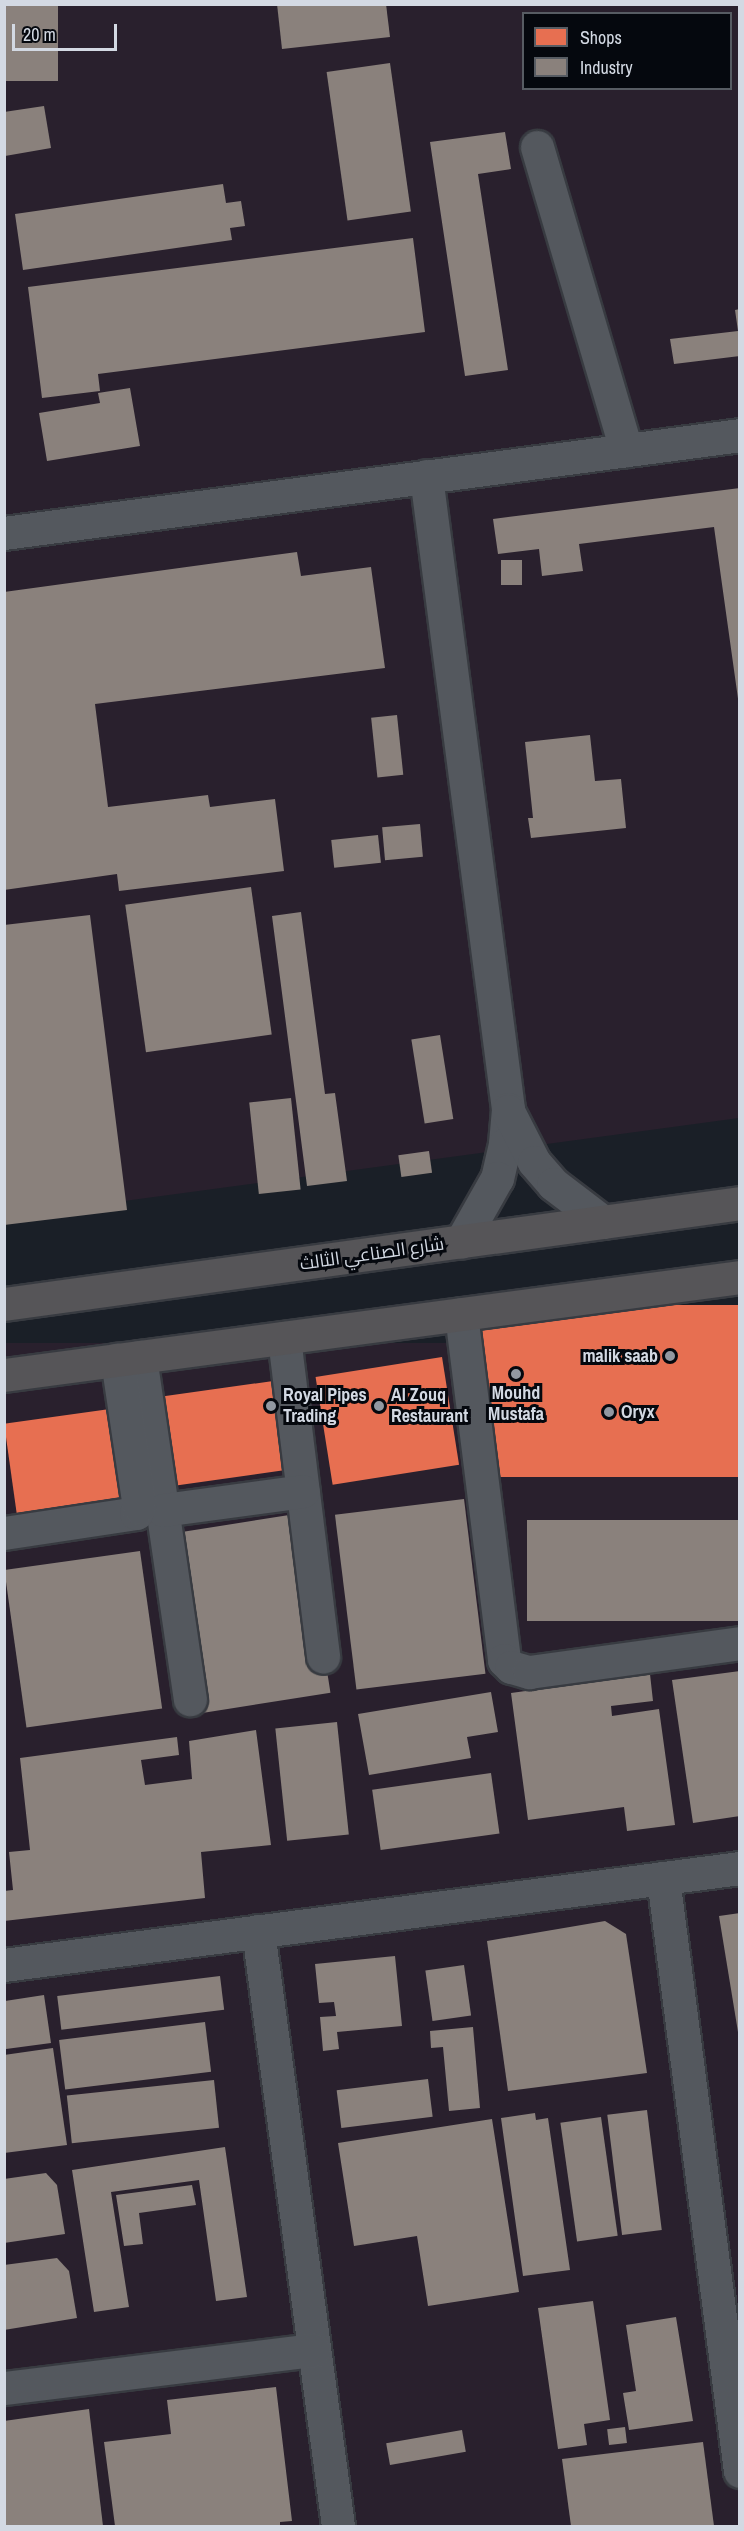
<!DOCTYPE html>
<meta charset="utf-8">
<style>
body{margin:0}
#map{position:relative;width:744px;height:2531px;overflow:hidden;background:#1a1f27;font-family:"Archivo Narrow",Cairo,sans-serif}
div>[style]{position:absolute}
.industrial>*{inset:0;background:#29202d;transform-origin:0 0}
.shops>*{inset:0;background:#e76f51;transform-origin:0 0}
.industry>*{inset:0;background:#8a817c;transform-origin:0 0}
.roads{filter:drop-shadow(2px 0 #383b41) drop-shadow(-2px 0 #383b41) drop-shadow(0 2px #383b41) drop-shadow(0 -2px #383b41)}
.minor>*{height:33px;margin:-16.5px;padding:0 16.5px;transform-origin:16.5px;border-radius:16.5px;background:#54585e}
.major>*{height:33px;margin:-16.5px;padding:0 16.5px;transform-origin:16.5px;border-radius:16.5px;background:#565558}
.dots>*{width:16px;height:16px;translate:-50% -50%;box-sizing:border-box;border:3px solid #05080e;border-radius:50%}
span{translate:-50% -50%;white-space:nowrap;text-align:center;line-height:1.15;-webkit-text-stroke:6px #05080e;paint-order:stroke}
.street-label{font-size:18px;color:#d3d9e3}
.poi-label{font-size:18px;color:#d3d9e3;font-weight:700}
.right{translate:-100% -50%;text-align:right}
.left{translate:0 -50%;text-align:left}
.frame{position:absolute;inset:0;border:6px solid #d3d9e3;pointer-events:none}
.legend{position:absolute;left:522px;top:12px;width:210px;height:78px;box-sizing:border-box;background:#05080e;border:2px solid #575c63;margin:0;padding:8px 10px;list-style:none;font-size:18px;color:#d3d9e3}
.legend li{display:flex;align-items:center;gap:12px;height:30px}
.legend b{width:30px;border:2px solid #575c63}
.scale{position:absolute;left:12px;top:24px;width:105px;height:27px;box-sizing:border-box;border:3px solid #d3d9e3;border-top:0;padding-left:8px;font-size:18px;line-height:21px;white-space:nowrap;color:#d3d9e3;-webkit-text-stroke:4px #05080e;paint-order:stroke}
</style>
<div id="map">
<div class="industrial">
<div style="clip-path:polygon(evenodd,4px 5px,739px 5px,739px 1118px,5px 1217px,4px 5px,524px 14px,730px 14px,730px 88px,524px 88px,524px 14px)"></div>
<div style="left:739px;top:1343px;width:1183px;height:742px;rotate:90deg"></div>
</div>
<div class="shops">
<div style="left:740px;top:1305px;width:172px;height:274px;rotate:90deg"></div>
<div style="left:442px;top:1357px;width:109px;height:128px;rotate:81deg"></div>
<div style="left:287px;top:1379px;width:90px;height:137px;rotate:82deg"></div>
<div style="left:117px;top:1408px;width:93px;height:114px;rotate:82deg"></div>
</div>
<div class="industry">
<div style="left:4px;top:4px;width:54px;height:77px"></div>
<div style="clip-path:polygon(277px 4px,386px 4px,390px 37px,282px 49px)"></div>
<div style="left:390px;top:63px;width:150px;height:64px;rotate:82deg"></div>
<div style="clip-path:polygon(44px 106px,51px 148px,5px 156px,4px 112px)"></div>
<div style="clip-path:polygon(505px 132px,511px 169px,478px 174px,508px 370px,465px 376px,430px 142px)"></div>
<div style="clip-path:polygon(223px 184px,226px 203px,241px 201px,245px 226px,230px 228px,232px 240px,23px 270px,15px 214px)"></div>
<div style="clip-path:polygon(413px 238px,425px 332px,98px 374px,100px 391px,42px 398px,28px 287px)"></div>
<div style="clip-path:polygon(740px 309px,740px 356px,674px 364px,670px 339px,738px 331px,735px 310px)"></div>
<div style="clip-path:polygon(130px 388px,140px 446px,47px 461px,39px 413px,100px 403px,98px 393px)"></div>
<div style="clip-path:polygon(740px 488px,740px 713px,714px 527px,579px 544px,583px 571px,542px 576px,539px 549px,498px 554px,493px 519px)"></div>
<div style="clip-path:polygon(297px 552px,301px 576px,371px 567px,385px 668px,95px 704px,108px 807px,208px 795px,210px 807px,275px 799px,284px 871px,119px 891px,117px 874px,4px 890px,4px 592px)"></div>
<div style="left:501px;top:560px;width:21px;height:25px"></div>
<div style="left:397px;top:715px;width:60px;height:26px;rotate:84deg"></div>
<div style="clip-path:polygon(590px 735px,595px 781px,621px 779px,626px 828px,531px 838px,528px 818px,533px 818px,525px 742px)"></div>
<div style="left:420px;top:824px;width:33px;height:38px;rotate:85deg"></div>
<div style="left:378px;top:835px;width:28px;height:47px;rotate:84deg"></div>
<div style="left:251px;top:887px;width:149px;height:127px;rotate:82deg"></div>
<div style="clip-path:polygon(301px 912px,325px 1094px,335px 1093px,347px 1181px,307px 1186px,272px 916px)"></div>
<div style="clip-path:polygon(90px 915px,127px 1210px,4px 1225px,4px 925px)"></div>
<div style="left:440px;top:1035px;width:85px;height:29px;rotate:81deg"></div>
<div style="left:291px;top:1098px;width:92px;height:42px;rotate:84deg"></div>
<div style="left:429px;top:1151px;width:22px;height:31px;rotate:82deg"></div>
<div style="left:464px;top:1499px;width:176px;height:130px;rotate:83deg"></div>
<div style="left:302px;top:1513px;width:182px;height:133px;rotate:81deg"></div>
<div style="left:740px;top:1520px;width:101px;height:213px;rotate:90deg"></div>
<div style="left:140px;top:1551px;width:159px;height:137px;rotate:82deg"></div>
<div style="clip-path:polygon(740px 1671px,740px 1816px,693px 1823px,672px 1680px)"></div>
<div style="clip-path:polygon(650px 1674px,653px 1701px,611px 1706px,612px 1716px,659px 1709px,675px 1825px,627px 1831px,624px 1807px,528px 1820px,511px 1693px)"></div>
<div style="clip-path:polygon(491px 1692px,498px 1732px,467px 1737px,471px 1758px,369px 1775px,358px 1714px)"></div>
<div style="left:337px;top:1722px;width:113px;height:62px;rotate:84deg"></div>
<div style="clip-path:polygon(256px 1730px,271px 1845px,201px 1852px,205px 1898px,4px 1921px,4px 1891px,13px 1890px,9px 1852px,30px 1850px,20px 1758px,177px 1737px,179px 1755px,141px 1760px,145px 1785px,192px 1779px,189px 1741px)"></div>
<div style="left:491px;top:1773px;width:61px;height:120px;rotate:82deg"></div>
<div style="clip-path:polygon(740px 1913px,740px 2032px,738px 2032px,719px 1916px)"></div>
<div style="clip-path:polygon(605px 1921px,626px 1934px,647px 2073px,508px 2091px,487px 1941px)"></div>
<div style="clip-path:polygon(395px 1956px,402px 2026px,337px 2032px,339px 2049px,323px 2051px,320px 2017px,336px 2016px,334px 2002px,319px 2003px,315px 1964px)"></div>
<div style="left:464px;top:1965px;width:51px;height:39px;rotate:82deg"></div>
<div style="left:220px;top:1976px;width:34px;height:164px;rotate:83deg"></div>
<div style="clip-path:polygon(44px 1995px,51px 2043px,6px 2049px,5px 2001px)"></div>
<div style="left:205px;top:2022px;width:50px;height:147px;rotate:83deg"></div>
<div style="clip-path:polygon(473px 2027px,480px 2108px,449px 2111px,443px 2047px,431px 2048px,430px 2031px)"></div>
<div style="clip-path:polygon(53px 2048px,67px 2145px,4px 2153px,4px 2055px)"></div>
<div style="left:428px;top:2079px;width:38px;height:92px;rotate:83deg"></div>
<div style="left:214px;top:2080px;width:48px;height:148px;rotate:84deg"></div>
<div style="left:647px;top:2110px;width:121px;height:40px;rotate:83deg"></div>
<div style="clip-path:polygon(535px 2113px,536px 2120px,548px 2118px,570px 2270px,523px 2276px,501px 2118px)"></div>
<div style="left:601px;top:2117px;width:120px;height:41px;rotate:82deg"></div>
<div style="clip-path:polygon(492px 2119px,519px 2292px,428px 2306px,417px 2236px,354px 2246px,338px 2143px)"></div>
<div style="clip-path:polygon(225px 2147px,247px 2297px,216px 2301px,199px 2180px,111px 2192px,129px 2307px,94px 2312px,72px 2170px)"></div>
<div style="clip-path:polygon(46px 2173px,57px 2185px,65px 2234px,4px 2243px,4px 2179px)"></div>
<div style="clip-path:polygon(192px 2185px,196px 2205px,139px 2213px,143px 2244px,124px 2246px,116px 2195px)"></div>
<div style="clip-path:polygon(57px 2258px,69px 2271px,77px 2318px,4px 2330px,4px 2265px)"></div>
<div style="clip-path:polygon(593px 2301px,610px 2420px,584px 2424px,587px 2445px,558px 2449px,538px 2308px)"></div>
<div style="clip-path:polygon(676px 2317px,693px 2421px,629px 2430px,623px 2393px,636px 2391px,626px 2325px)"></div>
<div style="clip-path:polygon(276px 2387px,292px 2521px,280px 2522px,280px 2526px,115px 2526px,104px 2442px,171px 2434px,167px 2400px)"></div>
<div style="clip-path:polygon(89px 2409px,103px 2526px,4px 2526px,4px 2421px)"></div>
<div style="left:625px;top:2427px;width:16px;height:18px;rotate:83deg"></div>
<div style="left:462px;top:2430px;width:22px;height:77px;rotate:80deg"></div>
<div style="clip-path:polygon(703px 2442px,714px 2526px,571px 2526px,562px 2459px)"></div>
</div>
<div class="roads">
<div class="minor">
<div style="left:537px;top:147px;width:316px;rotate:73.6deg"></div>
<div style="left:426px;top:476px;width:638px;rotate:82.62deg"></div>
<div style="left:508px;top:1109px;width:35px;rotate:95deg"></div>
<div style="left:505px;top:1144px;width:35px;rotate:103deg"></div>
<div style="left:497px;top:1178px;width:73px;rotate:119.4deg"></div>
<div style="left:4px;top:533px;width:742px;rotate:-7.58deg"></div>
<div style="left:508px;top:1111px;width:57px;rotate:63deg"></div>
<div style="left:534px;top:1162px;width:29px;rotate:49deg"></div>
<div style="left:553px;top:1184px;width:63px;rotate:37.2deg"></div>
<div style="left:461px;top:1314px;width:349px;rotate:82.9deg"></div>
<div style="left:504px;top:1660px;width:10px;rotate:45deg"></div>
<div style="left:511px;top:1667px;width:19px;rotate:16deg"></div>
<div style="left:529px;top:1672px;width:213px;rotate:-7.8deg"></div>
<div style="left:284px;top:1338px;width:321px;rotate:83deg"></div>
<div style="left:140px;top:1357px;width:346px;rotate:81.7deg"></div>
<div style="left:163px;top:1510px;width:141px;rotate:-7.7deg"></div>
<div style="left:4px;top:1533px;width:134px;rotate:-8.6deg"></div>
<div style="left:136px;top:1513px;width:7px;rotate:-63deg"></div>
<div style="left:139px;top:1507px;width:149px;rotate:-98.5deg"></div>
<div style="left:663px;top:1878px;width:598px;rotate:82.6deg"></div>
<div style="left:258px;top:1931px;width:600px;rotate:82.34deg"></div>
<div style="left:4px;top:1965px;width:742px;rotate:-7.51deg"></div>
<div style="left:4px;top:2388px;width:312px;rotate:-7deg"></div>
</div>
<div class="major">
<div style="left:4px;top:1304px;width:743px;rotate:-7.81deg"></div>
<div style="left:4px;top:1375px;width:742px;rotate:-7.58deg"></div>
</div>
</div>
<div class="dots">
<div style="left:670px;top:1356px;background:#9298a1"></div>
<div style="left:516px;top:1374px;background:#9298a1"></div>
<div style="left:271px;top:1406px;background:#9298a1"></div>
<div style="left:379px;top:1406px;background:#9298a1"></div>
<div style="left:609px;top:1412px;background:#9298a1"></div>
</div>
<div class="street-label">
<span style="left:372px;top:1254px;rotate:-8deg">شارع الصناعي الثالث</span>
</div>
<div class="poi-label">
<span class="right" style="left:658px;top:1356px">malik saab</span>
<span style="left:516px;top:1404px">Mouhd<br>Mustafa</span>
<span class="left" style="left:283px;top:1406px">Royal Pipes<br>Trading</span>
<span class="left" style="left:391px;top:1406px">Al Zouq<br>Restaurant</span>
<span class="left" style="left:621px;top:1412px">Oryx</span>
</div>
<div class="frame"></div>
<ul class="legend">
<li><b style="height:16px;background:#e76f51"></b>Shops</li>
<li><b style="height:16px;background:#8a817c"></b>Industry</li>
</ul>
<div class="scale">20 m</div>
</div>
